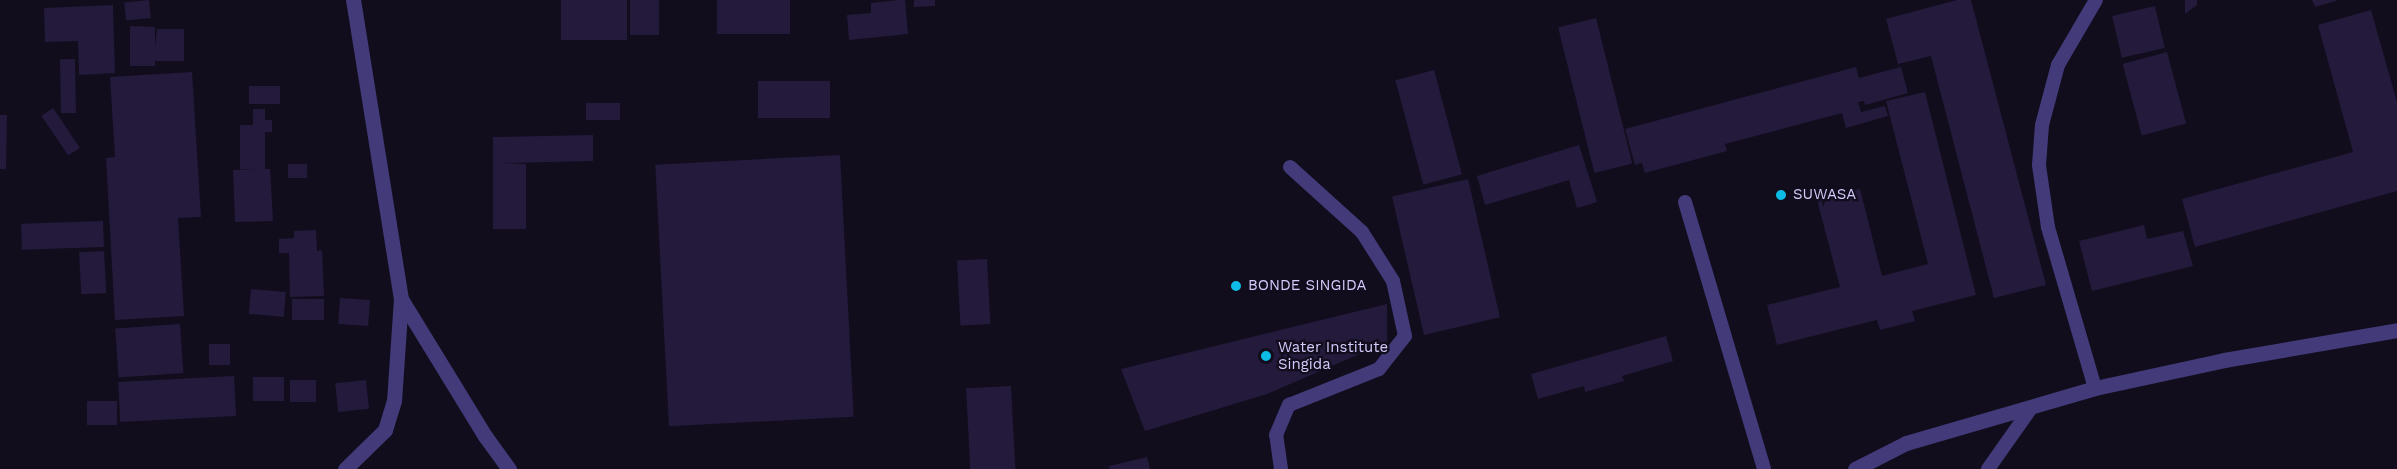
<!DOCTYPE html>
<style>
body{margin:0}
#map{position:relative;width:2397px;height:469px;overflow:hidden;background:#110d1d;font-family:"Work Sans",sans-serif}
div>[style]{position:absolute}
.building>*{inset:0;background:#241a3c;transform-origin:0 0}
.lane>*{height:14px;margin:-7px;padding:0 7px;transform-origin:7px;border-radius:7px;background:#423a79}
.street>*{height:15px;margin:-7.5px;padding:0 7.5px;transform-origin:7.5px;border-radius:7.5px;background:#423a79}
.dots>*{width:16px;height:16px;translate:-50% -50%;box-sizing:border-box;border:3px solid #110d1d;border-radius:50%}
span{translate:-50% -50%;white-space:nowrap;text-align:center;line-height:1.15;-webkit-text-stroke:4.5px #110d1d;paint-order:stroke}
.poi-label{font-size:15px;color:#d5cbfc}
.left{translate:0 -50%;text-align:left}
</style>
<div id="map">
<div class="building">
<div style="left:149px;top:0;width:18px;height:25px;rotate:84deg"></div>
<div style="left:561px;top:0;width:66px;height:40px"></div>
<div style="left:630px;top:0;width:29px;height:35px"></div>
<div style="left:717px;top:0;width:73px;height:34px"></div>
<div style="clip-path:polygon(899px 0,905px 0,908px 34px,849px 40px,847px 15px,871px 13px,871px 3px)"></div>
<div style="clip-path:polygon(914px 0,935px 0,935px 6px,914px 7px)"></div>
<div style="clip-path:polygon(1957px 0,1971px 0,2046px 285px,1994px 298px,1931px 56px,1898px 64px,1886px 19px)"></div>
<div style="clip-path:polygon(2185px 0,2197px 0,2197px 5px,2185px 14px)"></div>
<div style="clip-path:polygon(2312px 0,2336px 0,2336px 1px,2315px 7px)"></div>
<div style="clip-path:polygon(113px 5px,115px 73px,79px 75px,78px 41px,45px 42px,44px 8px)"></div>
<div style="left:2155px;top:6px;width:43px;height:44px;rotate:77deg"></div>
<div style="clip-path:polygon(2371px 10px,2397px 102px,2397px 191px,2195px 247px,2182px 199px,2353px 152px,2318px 25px)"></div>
<div style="left:1596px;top:18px;width:150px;height:39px;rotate:76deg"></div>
<div style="clip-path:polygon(130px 26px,155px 27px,155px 47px,157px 29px,184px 29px,184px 61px,155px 61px,155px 66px,130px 66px)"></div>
<div style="left:2167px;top:52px;width:74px;height:46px;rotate:75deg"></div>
<div style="left:75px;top:59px;width:54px;height:15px;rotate:89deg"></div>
<div style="clip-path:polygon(1856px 67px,1859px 78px,1901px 67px,1908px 93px,1865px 105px,1864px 101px,1858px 102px,1861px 112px,1885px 106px,1888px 116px,1846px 128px,1842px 113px,1725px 144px,1727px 151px,1645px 173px,1642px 163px,1635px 165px,1625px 129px)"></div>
<div style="left:1434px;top:70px;width:108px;height:40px;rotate:75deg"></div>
<div style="clip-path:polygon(192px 72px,201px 217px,178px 218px,184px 316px,115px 320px,106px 158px,115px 157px,110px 77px)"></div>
<div style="left:758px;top:81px;width:72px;height:37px"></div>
<div style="left:249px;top:86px;width:31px;height:18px"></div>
<div style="clip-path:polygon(1925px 92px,1976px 295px,1912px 311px,1915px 321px,1880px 330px,1877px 320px,1777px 345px,1767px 305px,1840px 287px,1817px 200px,1860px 189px,1882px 276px,1928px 264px,1886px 101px)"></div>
<div style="left:586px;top:103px;width:34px;height:17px"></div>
<div style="left:53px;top:108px;width:48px;height:14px;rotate:56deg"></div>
<div style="clip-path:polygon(253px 109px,265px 109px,265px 120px,272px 120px,272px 132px,265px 132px,265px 169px,270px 169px,273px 221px,235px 222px,233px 170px,257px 169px,240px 169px,240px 125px,253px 125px)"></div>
<div style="clip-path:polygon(0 115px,7px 115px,6px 169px,0 169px)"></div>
<div style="clip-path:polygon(593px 135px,593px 161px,503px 163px,526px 164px,526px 229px,493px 229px,493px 137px)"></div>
<div style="clip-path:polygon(1579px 145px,1597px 202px,1577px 208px,1569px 180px,1485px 205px,1477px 176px)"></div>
<div style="left:840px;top:155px;width:262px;height:185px;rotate:87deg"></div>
<div style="left:288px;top:164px;width:19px;height:14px"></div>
<div style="left:1468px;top:179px;width:142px;height:78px;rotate:77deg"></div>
<div style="left:103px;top:221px;width:26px;height:82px;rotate:88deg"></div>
<div style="clip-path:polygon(2144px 225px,2147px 239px,2183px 231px,2193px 266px,2092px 291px,2079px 241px)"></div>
<div style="clip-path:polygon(316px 230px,317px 251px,322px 250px,324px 296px,290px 297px,289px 253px,279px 253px,279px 239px,294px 238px,294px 231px)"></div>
<div style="left:104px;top:251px;width:42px;height:25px;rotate:87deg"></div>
<div style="left:987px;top:259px;width:65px;height:30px;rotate:87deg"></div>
<div style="left:251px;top:289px;width:35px;height:25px;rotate:5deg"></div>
<div style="left:340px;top:298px;width:30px;height:26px;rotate:4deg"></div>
<div style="left:292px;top:299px;width:32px;height:21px"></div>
<div style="clip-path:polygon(1387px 304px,1387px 342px,1267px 394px,1145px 431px,1121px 369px)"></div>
<div style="left:180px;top:324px;width:49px;height:65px;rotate:86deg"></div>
<div style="clip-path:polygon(1666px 336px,1673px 361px,1622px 376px,1624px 381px,1585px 392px,1584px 386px,1538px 399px,1531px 374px)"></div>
<div style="left:230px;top:344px;width:21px;height:21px;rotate:90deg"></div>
<div style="left:234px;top:376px;width:40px;height:116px;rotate:87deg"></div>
<div style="left:253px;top:377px;width:31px;height:24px"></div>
<div style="left:316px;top:380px;width:22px;height:26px;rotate:90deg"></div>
<div style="left:366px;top:380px;width:29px;height:31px;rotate:84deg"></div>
<div style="left:1011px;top:386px;width:83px;height:45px;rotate:87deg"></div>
<div style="left:87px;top:401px;width:30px;height:24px"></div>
<div style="clip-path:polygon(1147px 457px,1150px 469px,1110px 469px,1109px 466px)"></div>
</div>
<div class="lane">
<div style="left:1685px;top:202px;width:278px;rotate:73.5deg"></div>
<div style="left:2095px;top:388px;width:168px;rotate:-106.3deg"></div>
<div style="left:2048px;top:227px;width:63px;rotate:-98.3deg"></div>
<div style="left:2039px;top:165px;width:40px;rotate:-85.7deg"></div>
<div style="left:2042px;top:125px;width:62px;rotate:-75.1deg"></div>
<div style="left:2058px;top:65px;width:75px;rotate:-59.7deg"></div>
<div style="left:1281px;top:469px;width:34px;rotate:-98deg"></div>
<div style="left:1276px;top:435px;width:33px;rotate:-67deg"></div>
<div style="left:1289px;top:405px;width:97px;rotate:-21.8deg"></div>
<div style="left:1379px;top:369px;width:42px;rotate:-51.8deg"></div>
<div style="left:1405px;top:336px;width:56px;rotate:-102.3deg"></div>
<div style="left:1393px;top:281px;width:58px;rotate:-122.3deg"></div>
<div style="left:1362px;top:232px;width:97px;rotate:-137.9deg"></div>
<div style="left:1988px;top:469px;width:75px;rotate:-54.8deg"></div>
</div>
<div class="street">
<div style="left:401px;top:299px;width:161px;rotate:58.5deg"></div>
<div style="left:485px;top:436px;width:41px;rotate:54deg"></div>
<div style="left:345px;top:469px;width:56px;rotate:-44.3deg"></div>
<div style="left:385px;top:430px;width:30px;rotate:-73deg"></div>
<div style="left:394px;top:401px;width:102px;rotate:-86.1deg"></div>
<div style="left:401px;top:299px;width:303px;rotate:-99.1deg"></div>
<div style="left:1855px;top:469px;width:57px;rotate:-27deg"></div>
<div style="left:1906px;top:443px;width:197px;rotate:-16.2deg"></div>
<div style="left:2095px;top:388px;width:132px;rotate:-12.2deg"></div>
<div style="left:2224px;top:360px;width:176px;rotate:-9.8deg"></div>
</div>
<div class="dots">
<div style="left:1781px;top:195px;background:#0cbce7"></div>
<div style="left:1236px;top:286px;background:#0cbce7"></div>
<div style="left:1266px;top:356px;background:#0cbce7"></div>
</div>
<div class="poi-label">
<span class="left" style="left:1793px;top:195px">SUWASA</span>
<span class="left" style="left:1248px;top:286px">BONDE SINGIDA</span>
<span class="left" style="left:1278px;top:356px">Water Institute<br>Singida</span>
</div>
</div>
